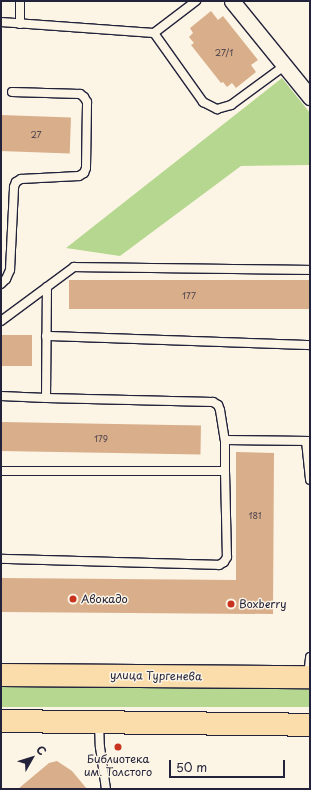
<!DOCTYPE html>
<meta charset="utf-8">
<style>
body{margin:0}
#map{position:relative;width:311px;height:790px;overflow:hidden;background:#fcf5e5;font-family:"Playpen Sans",sans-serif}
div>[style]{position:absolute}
.green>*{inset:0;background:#b6d790;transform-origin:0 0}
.building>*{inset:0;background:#d9ae8a;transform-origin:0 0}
.roads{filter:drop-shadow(1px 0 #22223b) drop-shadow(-1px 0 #22223b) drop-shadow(0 1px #22223b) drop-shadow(0 -1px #22223b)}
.service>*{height:8px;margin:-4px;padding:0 4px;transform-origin:4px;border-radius:4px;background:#fcf5e5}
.minor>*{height:15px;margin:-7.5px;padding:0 7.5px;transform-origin:7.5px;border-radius:7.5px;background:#fcf5e5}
.primary>*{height:22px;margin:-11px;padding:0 11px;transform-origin:11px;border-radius:11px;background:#faddab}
.dots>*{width:11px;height:11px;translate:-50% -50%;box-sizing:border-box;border:2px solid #fcf5e5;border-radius:50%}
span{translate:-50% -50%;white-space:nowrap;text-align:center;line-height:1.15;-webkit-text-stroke:3px #fcf5e5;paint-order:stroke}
.number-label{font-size:9px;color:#50454f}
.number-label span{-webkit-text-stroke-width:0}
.poi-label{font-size:11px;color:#22223b}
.left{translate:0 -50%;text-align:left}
.street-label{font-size:11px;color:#22223b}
.frame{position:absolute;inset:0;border:2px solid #22223b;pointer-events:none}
.north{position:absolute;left:12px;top:738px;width:40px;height:40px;-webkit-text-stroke:3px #fcf5e5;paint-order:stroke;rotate:51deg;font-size:11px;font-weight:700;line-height:16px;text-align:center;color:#22223b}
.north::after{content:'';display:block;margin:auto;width:14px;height:18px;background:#22223b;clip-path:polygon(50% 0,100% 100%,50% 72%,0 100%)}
.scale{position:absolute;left:169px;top:760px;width:116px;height:18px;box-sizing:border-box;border:2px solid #22223b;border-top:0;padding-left:5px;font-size:12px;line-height:14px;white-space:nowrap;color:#22223b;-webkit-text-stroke:3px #fcf5e5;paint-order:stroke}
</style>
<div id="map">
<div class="green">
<div style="clip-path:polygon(282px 78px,310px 113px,310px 165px,241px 166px,120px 256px,66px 248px)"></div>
<div style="left:1px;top:686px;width:309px;height:21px"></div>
</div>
<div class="building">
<div style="clip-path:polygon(211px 11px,218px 20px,223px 16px,258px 60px,251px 65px,256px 72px,236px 88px,232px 83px,227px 87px,223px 82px,221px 83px,191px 45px,194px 43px,189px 37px,193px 33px,190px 28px)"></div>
<div style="left:1px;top:115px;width:70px;height:36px;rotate:2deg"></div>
<div style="left:69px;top:280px;width:241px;height:29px"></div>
<div style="left:1px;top:335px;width:31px;height:31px"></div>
<div style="left:1px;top:422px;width:200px;height:29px;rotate:1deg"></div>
<div style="clip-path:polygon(236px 452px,274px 453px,273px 614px,1px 612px,1px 578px,236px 580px)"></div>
<div style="clip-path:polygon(57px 761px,72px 771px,87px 789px,18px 789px,49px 763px)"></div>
</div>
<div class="roads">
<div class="service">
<div style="left:1px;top:22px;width:153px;rotate:4.1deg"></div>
<div style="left:154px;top:33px;width:85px;rotate:54.6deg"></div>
<div style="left:203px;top:102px;width:16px;rotate:27deg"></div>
<div style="left:217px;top:109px;width:15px;rotate:-16deg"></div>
<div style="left:231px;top:105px;width:66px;rotate:-36.3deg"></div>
<div style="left:20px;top:24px;width:23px;rotate:-90deg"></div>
<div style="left:154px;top:33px;width:53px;rotate:-37.3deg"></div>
<div style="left:1px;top:284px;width:7px;rotate:-45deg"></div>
<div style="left:6px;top:279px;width:10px;rotate:-66deg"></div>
<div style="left:10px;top:270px;width:83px;rotate:-87.2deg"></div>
<div style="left:14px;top:187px;width:5px;rotate:-68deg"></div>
<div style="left:16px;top:182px;width:6px;rotate:-31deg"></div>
<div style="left:21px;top:179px;width:58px;rotate:-3deg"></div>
<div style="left:79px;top:176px;width:6px;rotate:-31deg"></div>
<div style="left:84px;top:173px;width:5px;rotate:-68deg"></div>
<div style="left:86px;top:168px;width:66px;rotate:-89.1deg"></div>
<div style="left:87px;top:102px;width:6px;rotate:-121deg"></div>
<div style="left:84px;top:97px;width:5px;rotate:-143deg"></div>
<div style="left:80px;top:94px;width:68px;rotate:-178.3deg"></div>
<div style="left:1px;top:321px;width:91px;rotate:-36.5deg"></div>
<div style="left:74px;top:267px;width:236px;rotate:0.7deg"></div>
<div style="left:46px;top:336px;width:264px;rotate:2deg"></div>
<div style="left:1px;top:396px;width:45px;rotate:2.5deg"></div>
<div style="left:46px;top:398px;width:111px;rotate:-89.5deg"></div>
<div style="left:46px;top:398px;width:167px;rotate:1.4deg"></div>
<div style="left:213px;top:402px;width:6px;rotate:31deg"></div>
<div style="left:218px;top:405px;width:5px;rotate:68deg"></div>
<div style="left:220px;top:410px;width:30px;rotate:81deg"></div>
<div style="left:225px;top:440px;width:31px;rotate:90deg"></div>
<div style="left:225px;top:440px;width:85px;rotate:0.7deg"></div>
<div style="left:306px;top:441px;width:39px;rotate:84deg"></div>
<div style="left:1px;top:471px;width:224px"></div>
<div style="left:225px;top:471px;width:86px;rotate:88.7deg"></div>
<div style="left:227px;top:557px;width:6px;rotate:121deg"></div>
<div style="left:224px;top:562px;width:6px;rotate:149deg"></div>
<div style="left:219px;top:565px;width:218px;rotate:-178.4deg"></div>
<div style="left:308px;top:677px;width:20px;rotate:-84deg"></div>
<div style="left:99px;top:723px;width:24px;rotate:88deg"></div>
<div style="left:100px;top:747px;width:42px;rotate:81.9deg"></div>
</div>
<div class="minor">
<div style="left:232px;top:1px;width:124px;rotate:50.9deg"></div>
</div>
<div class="primary">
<div style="left:1px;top:675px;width:309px;rotate:0.4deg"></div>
<div style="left:1px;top:721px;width:309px;rotate:0.7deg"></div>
</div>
</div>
<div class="dots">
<div style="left:73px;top:599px;background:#c8321e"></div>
<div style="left:231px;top:604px;background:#c8321e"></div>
<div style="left:118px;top:747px;background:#c8321e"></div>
</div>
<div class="number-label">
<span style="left:224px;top:52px">27/1</span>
<span style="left:36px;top:134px">27</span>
<span style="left:189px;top:295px">177</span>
<span style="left:101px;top:438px">179</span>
<span style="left:255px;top:515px">181</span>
</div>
<div class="poi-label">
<span class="left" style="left:81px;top:599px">Авокадо</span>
<span class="left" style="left:239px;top:604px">Boxberry</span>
<span style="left:118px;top:766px">Библиотека<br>им. Толстого</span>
</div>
<div class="street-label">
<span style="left:156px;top:676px;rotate:1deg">улица Тургенева</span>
</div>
<div class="frame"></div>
<div class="north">С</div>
<div class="scale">50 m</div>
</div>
